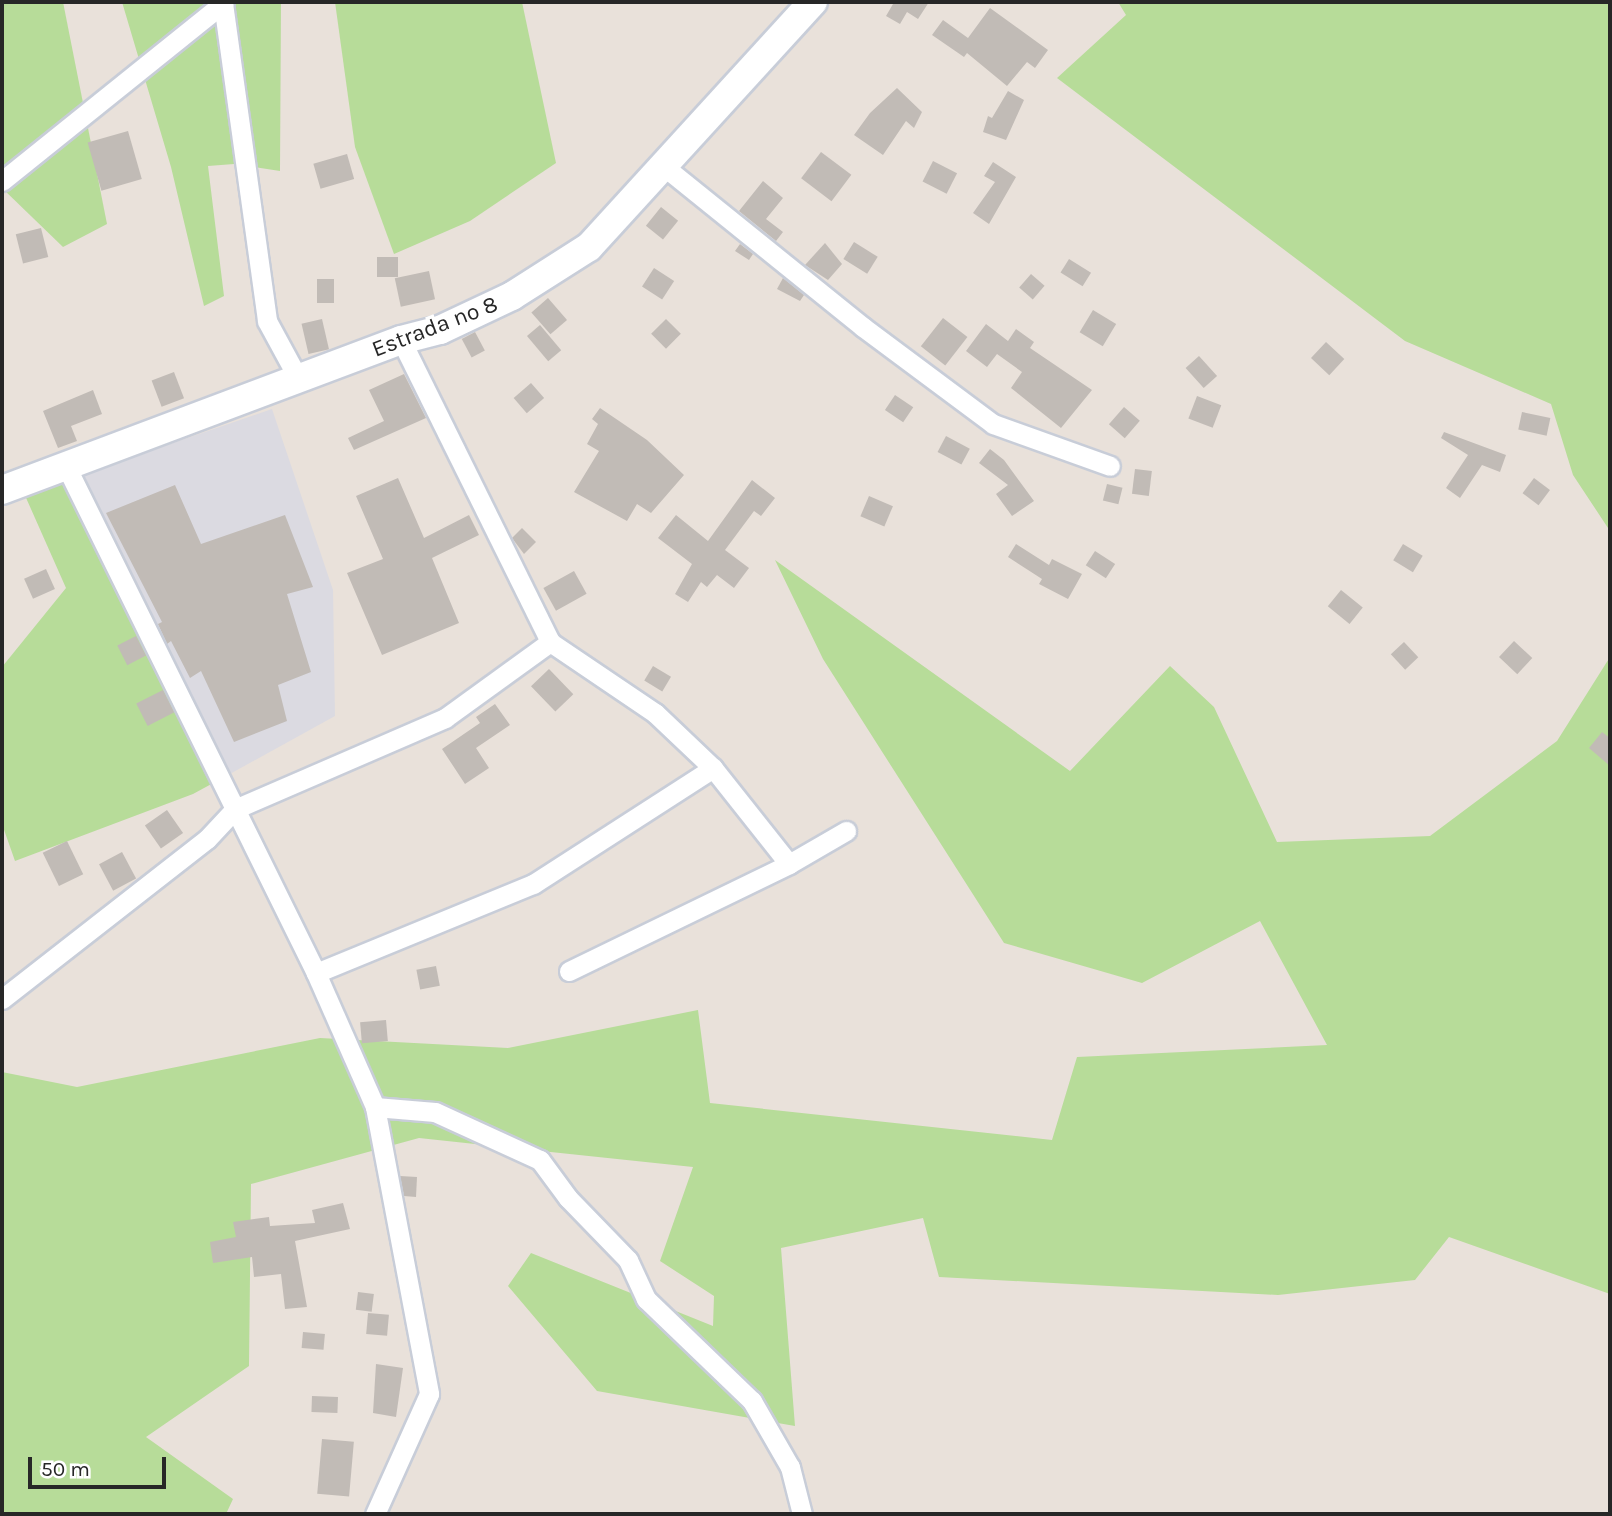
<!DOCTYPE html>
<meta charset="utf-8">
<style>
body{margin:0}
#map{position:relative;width:1612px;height:1516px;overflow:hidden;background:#e9e1da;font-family:Karla,sans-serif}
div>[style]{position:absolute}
.industrial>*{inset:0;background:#dbdae1}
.green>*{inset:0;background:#b7dc99}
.building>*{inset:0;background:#c1bbb6;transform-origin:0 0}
.roads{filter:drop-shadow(2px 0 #c8cdd8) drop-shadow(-2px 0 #c8cdd8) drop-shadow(0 2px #c8cdd8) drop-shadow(0 -2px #c8cdd8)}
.street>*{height:19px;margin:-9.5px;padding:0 9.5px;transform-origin:9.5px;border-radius:9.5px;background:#fff}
.secondary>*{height:28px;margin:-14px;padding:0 14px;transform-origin:14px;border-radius:14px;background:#fff}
span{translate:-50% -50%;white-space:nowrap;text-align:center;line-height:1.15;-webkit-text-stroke:7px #fff;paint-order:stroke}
.street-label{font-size:23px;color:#272727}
.frame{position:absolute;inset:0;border:4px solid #272727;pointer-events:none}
.scale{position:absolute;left:28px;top:1457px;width:138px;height:32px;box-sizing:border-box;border:4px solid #272727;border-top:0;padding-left:9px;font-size:21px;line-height:24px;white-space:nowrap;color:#272727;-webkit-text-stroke:5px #fff;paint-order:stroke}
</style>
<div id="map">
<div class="industrial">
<div style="clip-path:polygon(272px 409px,333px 590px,335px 716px,228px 775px,74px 477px)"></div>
</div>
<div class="green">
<div style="clip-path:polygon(2px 2px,63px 2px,107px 224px,63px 247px,2px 188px)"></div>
<div style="clip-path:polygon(122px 2px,281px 2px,280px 171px,234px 164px,208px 166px,224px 296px,204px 306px,171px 167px)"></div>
<div style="clip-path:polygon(335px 2px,522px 2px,556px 163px,470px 221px,394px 254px,355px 147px)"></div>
<div style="clip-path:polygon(1118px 2px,1610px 2px,1610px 531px,1573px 475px,1551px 404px,1405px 341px,1057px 78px,1126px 15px)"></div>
<div style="clip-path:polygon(74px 477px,228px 775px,193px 794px,15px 861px,2px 824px,2px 667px,66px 588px,23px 491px)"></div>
<div style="clip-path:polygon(775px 560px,1070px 771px,1170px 666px,1214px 707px,1277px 842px,1430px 836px,1557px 741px,1610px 657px,1610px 1294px,1449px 1237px,1415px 1280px,1278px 1295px,939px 1277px,923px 1218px,781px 1248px,795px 1426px,597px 1391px,508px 1286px,531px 1253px,713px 1326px,714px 1296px,660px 1261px,693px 1167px,419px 1138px,251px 1184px,249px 1366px,146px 1437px,233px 1499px,226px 1514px,2px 1514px,2px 1072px,77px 1087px,320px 1038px,508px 1048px,698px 1010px,710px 1103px,1052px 1140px,1077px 1057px,1327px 1045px,1260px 921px,1142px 983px,1004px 943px,823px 659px)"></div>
</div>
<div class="building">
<div style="clip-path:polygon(890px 2px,929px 2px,918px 19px,907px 12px,900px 24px,886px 16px,893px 4px)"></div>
<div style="clip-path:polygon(990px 8px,1048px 50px,1035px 68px,1027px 62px,1007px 86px,967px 53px,964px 57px,932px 35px,943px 20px,968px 38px)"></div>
<div style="clip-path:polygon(897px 88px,922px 112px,914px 128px,906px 121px,883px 155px,854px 135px,870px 113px)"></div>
<div style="clip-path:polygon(1008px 91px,1024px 100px,1006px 140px,983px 132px,988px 116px,992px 118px)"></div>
<div style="left:128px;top:131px;width:50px;height:42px;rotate:74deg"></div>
<div style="left:821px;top:152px;width:38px;height:33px;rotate:37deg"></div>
<div style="left:347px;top:154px;width:26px;height:35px;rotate:74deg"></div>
<div style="left:933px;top:161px;width:27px;height:23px;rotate:27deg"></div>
<div style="clip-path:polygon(993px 162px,1016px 177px,989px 224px,973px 213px,995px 182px,984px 176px)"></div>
<div style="clip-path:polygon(763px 181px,783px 198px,766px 219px,783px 232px,776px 241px,739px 211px)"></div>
<div style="left:661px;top:207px;width:22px;height:24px;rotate:39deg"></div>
<div style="left:41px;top:228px;width:30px;height:26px;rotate:76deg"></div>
<div style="left:854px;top:242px;width:28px;height:20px;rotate:32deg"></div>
<div style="clip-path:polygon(825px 243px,842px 264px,828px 280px,805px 265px)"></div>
<div style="clip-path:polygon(740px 244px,753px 254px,749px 260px,735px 251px)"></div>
<div style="left:398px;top:257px;width:20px;height:21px;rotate:90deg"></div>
<div style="left:1069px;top:259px;width:26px;height:16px;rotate:32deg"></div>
<div style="left:654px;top:268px;width:24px;height:22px;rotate:33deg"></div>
<div style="left:429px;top:271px;width:29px;height:35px;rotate:78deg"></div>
<div style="left:1031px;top:274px;width:18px;height:18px;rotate:41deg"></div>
<div style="clip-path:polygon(783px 278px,804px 295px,800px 301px,777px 289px)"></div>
<div style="left:317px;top:279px;width:17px;height:24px"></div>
<div style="left:548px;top:298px;width:29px;height:22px;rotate:49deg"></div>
<div style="left:1093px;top:310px;width:27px;height:26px;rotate:31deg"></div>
<div style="left:943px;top:318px;width:31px;height:36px;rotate:38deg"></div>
<div style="left:322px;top:319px;width:31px;height:21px;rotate:77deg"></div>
<div style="left:666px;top:319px;width:21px;height:21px;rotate:45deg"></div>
<div style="clip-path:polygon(986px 324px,1008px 341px,1016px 329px,1034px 342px,1030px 348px,1092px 390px,1061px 428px,1011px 388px,1022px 372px,997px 354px,987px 367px,966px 351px)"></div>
<div style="left:540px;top:325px;width:33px;height:17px;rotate:50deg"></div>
<div style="left:475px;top:332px;width:21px;height:15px;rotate:62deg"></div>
<div style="left:1326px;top:342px;width:25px;height:22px;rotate:43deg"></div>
<div style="left:1199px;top:356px;width:27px;height:18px;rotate:48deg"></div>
<div style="left:174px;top:372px;width:28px;height:24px;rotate:69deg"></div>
<div style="clip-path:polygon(404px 374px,426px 418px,354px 450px,348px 438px,384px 421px,369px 390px)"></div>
<div style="left:531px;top:383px;width:20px;height:23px;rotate:49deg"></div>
<div style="clip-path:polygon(93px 390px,102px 414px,71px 426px,77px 441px,58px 448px,43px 411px)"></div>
<div style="left:895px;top:395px;width:22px;height:18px;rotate:34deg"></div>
<div style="left:1197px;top:396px;width:26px;height:24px;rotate:21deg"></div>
<div style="left:1124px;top:407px;width:21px;height:23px;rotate:41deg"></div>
<div style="clip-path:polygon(600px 408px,647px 440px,684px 475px,651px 513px,637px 504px,627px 521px,574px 492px,599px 451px,587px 444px,598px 424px,592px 419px)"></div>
<div style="left:1522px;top:412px;width:29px;height:18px;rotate:12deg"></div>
<div style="clip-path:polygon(1444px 432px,1506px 455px,1500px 472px,1482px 465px,1460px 498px,1446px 488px,1468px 455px,1441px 438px)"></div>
<div style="left:946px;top:436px;width:27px;height:18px;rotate:28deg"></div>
<div style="clip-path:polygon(990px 449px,1004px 460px,1034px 501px,1012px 516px,996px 494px,1008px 485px,979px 463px)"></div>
<div style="left:1135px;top:469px;width:17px;height:25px;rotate:7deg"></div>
<div style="clip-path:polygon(398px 478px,424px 538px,469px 515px,479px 535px,432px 558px,459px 623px,382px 655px,347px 573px,383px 559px,356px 496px)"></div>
<div style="left:1534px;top:478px;width:20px;height:19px;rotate:37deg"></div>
<div style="clip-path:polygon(752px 480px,775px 498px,761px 516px,754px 511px,725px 550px,749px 568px,734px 588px,717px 575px,707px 587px,701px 582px,688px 602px,675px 594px,692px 564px,658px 538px,676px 515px,708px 541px)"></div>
<div style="left:1107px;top:484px;width:16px;height:17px;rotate:14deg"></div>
<div style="clip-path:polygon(175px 485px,201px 544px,285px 515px,313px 587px,287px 594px,311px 672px,278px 685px,287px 721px,234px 742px,201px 671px,190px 678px,171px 641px,167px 644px,158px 624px,162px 622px,106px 513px)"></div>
<div style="left:869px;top:496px;width:26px;height:22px;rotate:23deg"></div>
<div style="clip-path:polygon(522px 528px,536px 542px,524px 554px,512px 538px)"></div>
<div style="clip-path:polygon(1016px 544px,1049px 565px,1052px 559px,1082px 574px,1068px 599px,1039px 584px,1042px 579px,1008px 557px)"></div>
<div style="left:1403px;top:544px;width:23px;height:19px;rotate:31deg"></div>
<div style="left:1095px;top:551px;width:24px;height:17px;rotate:33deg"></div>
<div style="left:46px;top:569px;width:22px;height:24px;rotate:66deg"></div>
<div style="left:574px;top:571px;width:26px;height:35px;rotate:61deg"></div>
<div style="left:1341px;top:590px;width:28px;height:21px;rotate:39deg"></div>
<div style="left:136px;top:636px;width:22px;height:21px;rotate:63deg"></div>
<div style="left:1514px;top:641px;width:25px;height:22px;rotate:43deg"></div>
<div style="left:1404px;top:642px;width:21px;height:18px;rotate:47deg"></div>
<div style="left:653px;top:666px;width:21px;height:17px;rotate:31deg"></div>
<div style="left:549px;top:669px;width:35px;height:25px;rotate:46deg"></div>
<div style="left:163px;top:690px;width:25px;height:30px;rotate:63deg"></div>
<div style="clip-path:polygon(495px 704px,510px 725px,476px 748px,489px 768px,465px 784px,442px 749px,480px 723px,476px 717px)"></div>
<div style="clip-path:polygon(1602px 732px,1610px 738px,1610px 766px,1589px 748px)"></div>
<div style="left:167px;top:810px;width:28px;height:27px;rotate:55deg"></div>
<div style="left:67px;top:841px;width:37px;height:27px;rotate:64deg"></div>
<div style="left:122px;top:852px;width:30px;height:26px;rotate:62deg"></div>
<div style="left:436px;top:966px;width:20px;height:20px;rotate:79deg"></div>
<div style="left:386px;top:1020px;width:21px;height:26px;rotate:85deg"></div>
<div style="clip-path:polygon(400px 1176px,417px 1177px,416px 1197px,404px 1196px)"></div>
<div style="clip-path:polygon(343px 1203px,350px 1229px,295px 1241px,307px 1307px,285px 1309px,281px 1274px,254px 1277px,252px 1257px,213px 1263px,210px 1242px,236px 1237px,233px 1222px,269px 1217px,270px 1226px,315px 1223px,312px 1210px)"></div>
<div style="left:358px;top:1292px;width:16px;height:18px;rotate:7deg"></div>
<div style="left:368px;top:1313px;width:21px;height:21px;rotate:5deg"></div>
<div style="left:303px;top:1332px;width:22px;height:16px;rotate:5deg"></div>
<div style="clip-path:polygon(376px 1364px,403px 1368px,396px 1417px,373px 1413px)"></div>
<div style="left:312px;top:1396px;width:26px;height:16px;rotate:2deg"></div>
<div style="left:322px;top:1439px;width:32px;height:55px;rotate:5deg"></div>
</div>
<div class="roads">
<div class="street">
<div style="left:666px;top:168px;width:253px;rotate:38.9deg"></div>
<div style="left:863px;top:327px;width:162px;rotate:36.7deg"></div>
<div style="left:993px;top:424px;width:124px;rotate:19.7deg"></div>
<div style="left:2px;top:181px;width:284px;rotate:-38.8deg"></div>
<div style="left:223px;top:3px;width:321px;rotate:82.1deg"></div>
<div style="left:267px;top:321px;width:67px;rotate:61.5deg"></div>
<div style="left:401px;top:340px;width:337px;rotate:63.7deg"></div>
<div style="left:550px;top:642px;width:127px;rotate:34.1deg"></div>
<div style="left:655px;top:713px;width:80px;rotate:43.5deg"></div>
<div style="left:713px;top:768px;width:122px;rotate:51.6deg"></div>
<div style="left:66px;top:466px;width:565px;rotate:63.75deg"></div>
<div style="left:316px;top:973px;width:146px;rotate:66.2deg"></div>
<div style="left:375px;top:1107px;width:292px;rotate:79.3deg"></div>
<div style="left:429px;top:1394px;width:132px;rotate:114.2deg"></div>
<div style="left:569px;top:971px;width:245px;rotate:-25.9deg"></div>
<div style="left:789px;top:864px;width:66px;rotate:-30.1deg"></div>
<div style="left:316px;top:973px;width:235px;rotate:-22.3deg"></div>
<div style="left:533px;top:884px;width:214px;rotate:-32.8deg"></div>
<div style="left:2px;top:999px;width:260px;rotate:-38deg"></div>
<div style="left:207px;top:839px;width:41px;rotate:-47deg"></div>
<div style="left:235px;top:809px;width:229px;rotate:-23.4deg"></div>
<div style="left:445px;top:718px;width:130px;rotate:-35.9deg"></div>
<div style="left:375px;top:1107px;width:60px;rotate:4.8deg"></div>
<div style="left:435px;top:1112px;width:115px;rotate:24.6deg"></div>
<div style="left:540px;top:1160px;width:47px;rotate:53.6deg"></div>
<div style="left:568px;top:1198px;width:86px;rotate:45.9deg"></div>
<div style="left:628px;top:1260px;width:43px;rotate:65.2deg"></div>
<div style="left:646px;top:1299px;width:147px;rotate:43.9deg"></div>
<div style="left:752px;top:1401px;width:76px;rotate:60.1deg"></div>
<div style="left:790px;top:1467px;width:49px;rotate:75.7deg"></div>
</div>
<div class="secondary">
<div style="left:2px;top:490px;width:426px;rotate:-20.6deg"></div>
<div style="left:401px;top:340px;width:40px;rotate:-14.4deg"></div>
<div style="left:440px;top:330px;width:80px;rotate:-25.3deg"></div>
<div style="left:512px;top:296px;width:91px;rotate:-32.5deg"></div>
<div style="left:589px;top:247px;width:332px;rotate:-47.6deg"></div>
</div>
</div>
<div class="street-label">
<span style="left:435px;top:327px;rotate:-21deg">Estrada nº 8</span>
</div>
<div class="frame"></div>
<div class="scale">50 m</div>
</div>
